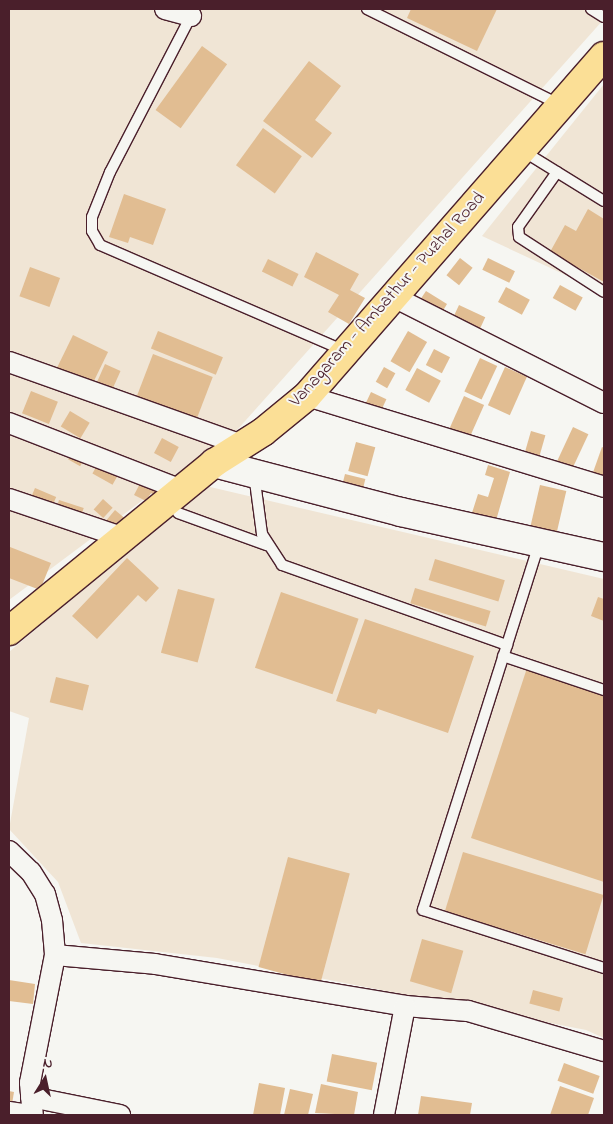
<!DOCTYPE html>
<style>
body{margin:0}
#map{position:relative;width:613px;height:1124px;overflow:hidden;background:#f6f6f2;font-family:"Indie Flower",sans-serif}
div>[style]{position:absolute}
.built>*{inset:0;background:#f0e5d5}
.building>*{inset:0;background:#e1bd92;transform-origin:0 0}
.roads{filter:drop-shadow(1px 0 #4a1f2b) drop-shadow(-1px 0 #4a1f2b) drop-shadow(0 1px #4a1f2b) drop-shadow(0 -1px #4a1f2b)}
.lane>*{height:10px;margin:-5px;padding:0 5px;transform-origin:5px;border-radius:5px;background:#f6f6f2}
.street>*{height:20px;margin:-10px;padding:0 10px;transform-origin:10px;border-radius:10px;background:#f6f6f2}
.secondary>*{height:28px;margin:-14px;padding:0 14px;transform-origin:14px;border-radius:14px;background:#f6f6f2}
.primary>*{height:28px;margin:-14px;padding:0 14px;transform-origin:14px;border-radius:14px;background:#fbdf96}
span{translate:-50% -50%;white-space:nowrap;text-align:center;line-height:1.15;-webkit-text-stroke:4px #f6f6f2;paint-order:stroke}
.street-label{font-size:18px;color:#4a1f2b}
.frame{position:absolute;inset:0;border:10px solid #4a1f2b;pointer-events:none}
.north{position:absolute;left:20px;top:1054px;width:50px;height:50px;-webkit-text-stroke:4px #f6f6f2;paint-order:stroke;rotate:10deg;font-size:14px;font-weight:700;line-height:20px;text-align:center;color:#4a1f2b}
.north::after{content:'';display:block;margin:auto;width:18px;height:22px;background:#4a1f2b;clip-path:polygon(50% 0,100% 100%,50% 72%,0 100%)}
</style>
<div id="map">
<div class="built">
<div style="clip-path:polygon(9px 9px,604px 9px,604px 19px,238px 429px,9px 600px)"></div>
<div style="clip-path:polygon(604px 84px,604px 293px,482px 236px)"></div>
<div style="clip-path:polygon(206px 486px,604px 579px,604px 1038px,586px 1030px,217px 958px,81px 943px,58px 882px,9px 829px,29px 718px,9px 711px,9px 652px)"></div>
</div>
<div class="building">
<div style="clip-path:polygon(411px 9px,497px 9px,477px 51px,407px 18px)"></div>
<div style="left:202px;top:46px;width:31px;height:79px;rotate:36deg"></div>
<div style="clip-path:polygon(309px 61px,341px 86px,315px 120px,332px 133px,312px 158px,263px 121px)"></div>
<div style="left:263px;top:128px;width:48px;height:46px;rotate:36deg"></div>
<div style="clip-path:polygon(124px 194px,166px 209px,153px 245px,130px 237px,128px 243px,109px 237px)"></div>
<div style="clip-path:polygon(588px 209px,604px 219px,604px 282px,550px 252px,565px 225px,576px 231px)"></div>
<div style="clip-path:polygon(316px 252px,359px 274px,350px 290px,365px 298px,349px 324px,328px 312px,339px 295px,304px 277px)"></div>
<div style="left:460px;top:258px;width:16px;height:22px;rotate:38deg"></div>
<div style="left:488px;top:258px;width:30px;height:13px;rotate:26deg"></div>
<div style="left:268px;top:259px;width:34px;height:14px;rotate:26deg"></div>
<div style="left:30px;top:267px;width:32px;height:31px;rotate:20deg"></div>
<div style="left:560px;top:285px;width:26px;height:15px;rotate:29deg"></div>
<div style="left:506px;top:287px;width:27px;height:17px;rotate:28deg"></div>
<div style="clip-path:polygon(426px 291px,447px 304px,433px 327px,418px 303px)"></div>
<div style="left:459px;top:305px;width:29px;height:29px;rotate:25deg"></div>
<div style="left:158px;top:331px;width:70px;height:19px;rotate:22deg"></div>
<div style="left:408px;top:331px;width:22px;height:35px;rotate:30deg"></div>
<div style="left:73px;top:335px;width:39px;height:47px;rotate:26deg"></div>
<div style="left:434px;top:349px;width:18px;height:18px;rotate:27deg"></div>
<div style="left:153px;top:354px;width:64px;height:53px;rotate:21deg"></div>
<div style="left:480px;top:358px;width:19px;height:37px;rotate:25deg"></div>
<div style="left:105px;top:364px;width:17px;height:36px;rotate:24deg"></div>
<div style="left:384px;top:367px;width:13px;height:17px;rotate:29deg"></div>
<div style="left:505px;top:367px;width:24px;height:42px;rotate:24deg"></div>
<div style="left:417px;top:368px;width:27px;height:25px;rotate:28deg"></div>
<div style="left:31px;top:391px;width:29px;height:24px;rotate:22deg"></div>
<div style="left:371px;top:392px;width:17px;height:18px;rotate:25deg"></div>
<div style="left:464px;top:396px;width:22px;height:37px;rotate:24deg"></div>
<div style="left:70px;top:411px;width:23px;height:18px;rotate:31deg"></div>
<div style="left:573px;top:427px;width:17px;height:44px;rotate:25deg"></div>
<div style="left:531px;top:431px;width:15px;height:25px;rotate:16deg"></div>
<div style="left:162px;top:438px;width:19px;height:17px;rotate:28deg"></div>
<div style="left:78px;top:442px;width:14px;height:20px;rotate:30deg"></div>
<div style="left:356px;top:442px;width:20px;height:30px;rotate:15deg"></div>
<div style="clip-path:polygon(602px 447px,604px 448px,604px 483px,591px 478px)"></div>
<div style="left:106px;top:449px;width:23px;height:28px;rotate:29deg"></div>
<div style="clip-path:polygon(488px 465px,510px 472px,495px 524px,471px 516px,478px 494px,488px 497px,494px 478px,485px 475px)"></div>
<div style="clip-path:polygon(145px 474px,163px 483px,156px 496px,151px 493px,146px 501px,134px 495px)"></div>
<div style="left:345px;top:474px;width:21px;height:14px;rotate:14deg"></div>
<div style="left:540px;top:485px;width:27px;height:49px;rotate:13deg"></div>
<div style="left:35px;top:488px;width:23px;height:21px;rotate:23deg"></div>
<div style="left:103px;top:499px;width:13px;height:14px;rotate:42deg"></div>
<div style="left:59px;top:500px;width:26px;height:25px;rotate:18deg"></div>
<div style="left:115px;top:510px;width:17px;height:14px;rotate:40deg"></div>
<div style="clip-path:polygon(10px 547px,51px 563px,40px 590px,9px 578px)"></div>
<div style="clip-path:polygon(127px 558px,159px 588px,146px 602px,138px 595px,97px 639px,72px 616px)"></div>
<div style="left:435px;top:559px;width:73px;height:22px;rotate:17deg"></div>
<div style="left:415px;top:588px;width:79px;height:16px;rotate:17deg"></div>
<div style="left:178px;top:589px;width:38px;height:66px;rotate:15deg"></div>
<div style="left:281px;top:592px;width:82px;height:80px;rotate:19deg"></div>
<div style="clip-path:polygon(598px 597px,604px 599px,604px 621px,591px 616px)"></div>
<div style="clip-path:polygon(365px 619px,474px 656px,448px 733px,378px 709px,376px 714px,336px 701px)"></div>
<div style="clip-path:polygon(527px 668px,604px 694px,604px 882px,471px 838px)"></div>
<div style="left:56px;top:677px;width:34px;height:26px;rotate:14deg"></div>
<div style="left:463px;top:852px;width:147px;height:62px;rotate:17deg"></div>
<div style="left:288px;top:857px;width:64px;height:114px;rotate:15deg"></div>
<div style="left:422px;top:939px;width:43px;height:44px;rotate:16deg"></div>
<div style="clip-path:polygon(9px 980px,35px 984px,33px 1004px,9px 1001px)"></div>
<div style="left:533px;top:990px;width:31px;height:14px;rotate:15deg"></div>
<div style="left:332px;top:1054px;width:46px;height:28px;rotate:11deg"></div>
<div style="left:564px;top:1063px;width:38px;height:19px;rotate:20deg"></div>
<div style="clip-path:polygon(259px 1083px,285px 1088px,280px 1115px,253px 1115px)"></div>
<div style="clip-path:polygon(321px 1084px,358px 1092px,354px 1115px,315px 1113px)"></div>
<div style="clip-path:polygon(560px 1086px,594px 1098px,588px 1115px,550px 1115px)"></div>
<div style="clip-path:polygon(290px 1089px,313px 1094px,308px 1115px,284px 1115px)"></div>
<div style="clip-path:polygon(9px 1091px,14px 1092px,11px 1110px,9px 1110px)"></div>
<div style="clip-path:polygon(421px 1096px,472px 1103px,470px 1115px,418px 1115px)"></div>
</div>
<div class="roads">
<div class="lane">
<div style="left:367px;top:9px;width:216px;rotate:26.4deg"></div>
<div style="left:591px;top:9px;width:15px;rotate:32deg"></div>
<div style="left:192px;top:14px;width:178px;rotate:117.4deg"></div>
<div style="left:110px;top:172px;width:48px;rotate:111.8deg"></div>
<div style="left:92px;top:217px;width:14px;rotate:90deg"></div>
<div style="left:92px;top:231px;width:16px;rotate:60deg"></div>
<div style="left:100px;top:245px;width:267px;rotate:23.4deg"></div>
<div style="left:523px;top:151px;width:95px;rotate:31.7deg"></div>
<div style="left:557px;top:172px;width:67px;rotate:125.3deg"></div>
<div style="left:518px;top:227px;width:10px;rotate:84deg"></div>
<div style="left:519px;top:237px;width:101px;rotate:32.9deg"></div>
<div style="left:254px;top:474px;width:61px;rotate:82.4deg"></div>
<div style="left:262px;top:534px;width:37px;rotate:57deg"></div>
<div style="left:282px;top:565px;width:239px;rotate:19.6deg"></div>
<div style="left:178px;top:513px;width:94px;rotate:20deg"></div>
<div style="left:539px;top:544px;width:384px;rotate:107.6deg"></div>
<div style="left:423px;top:910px;width:190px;rotate:17.8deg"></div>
<div style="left:503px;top:656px;width:107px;rotate:18.6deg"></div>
</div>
<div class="street">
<div style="left:165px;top:9px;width:27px;rotate:15deg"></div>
<div style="left:394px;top:297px;width:235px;rotate:26.8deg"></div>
<div style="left:9px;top:362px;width:247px;rotate:19.6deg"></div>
<div style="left:307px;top:396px;width:311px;rotate:17deg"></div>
<div style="left:9px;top:423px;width:186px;rotate:21.2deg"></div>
<div style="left:9px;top:499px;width:121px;rotate:18.7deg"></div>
<div style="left:9px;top:851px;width:30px;rotate:44deg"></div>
<div style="left:31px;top:872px;width:26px;rotate:58deg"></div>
<div style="left:45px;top:894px;width:27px;rotate:75deg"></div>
<div style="left:52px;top:920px;width:35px;rotate:85deg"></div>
<div style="left:55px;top:955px;width:130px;rotate:101.1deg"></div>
<div style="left:30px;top:1083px;width:32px;rotate:85deg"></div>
<div style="left:55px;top:955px;width:100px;rotate:5.1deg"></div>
<div style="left:155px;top:964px;width:254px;rotate:9.5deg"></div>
<div style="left:405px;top:1006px;width:63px;rotate:4.5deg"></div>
<div style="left:468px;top:1011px;width:142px;rotate:16.4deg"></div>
<div style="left:31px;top:1097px;width:91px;rotate:11.4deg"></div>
<div style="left:9px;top:1112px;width:22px;rotate:8deg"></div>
<div style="left:384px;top:1115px;width:111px;rotate:-79.1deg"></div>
</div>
<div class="secondary">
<div style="left:214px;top:463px;width:193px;rotate:14.7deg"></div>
<div style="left:401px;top:512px;width:208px;rotate:12.5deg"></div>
</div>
<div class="primary">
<div style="left:9px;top:631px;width:265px;rotate:-39.3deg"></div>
<div style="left:214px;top:463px;width:58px;rotate:-32.3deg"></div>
<div style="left:263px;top:432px;width:57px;rotate:-39.3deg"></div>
<div style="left:307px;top:396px;width:451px;rotate:-48.9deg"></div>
</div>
</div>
<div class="street-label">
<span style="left:388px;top:300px;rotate:-48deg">Vanagaram - Ambathur - Puzhal Road</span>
</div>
<div class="frame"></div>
<div class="north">N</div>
</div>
